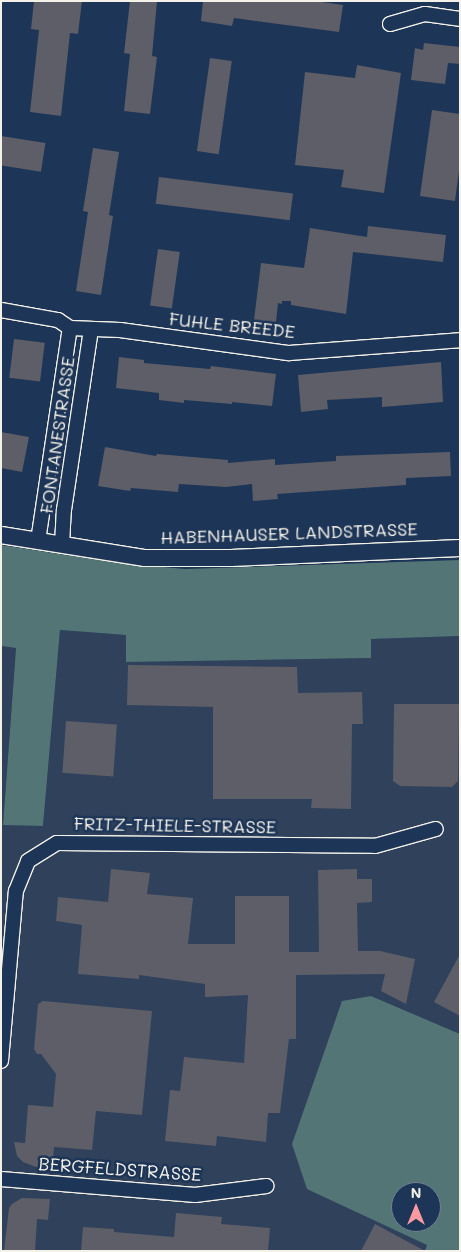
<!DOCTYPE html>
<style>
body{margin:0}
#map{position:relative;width:461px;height:1252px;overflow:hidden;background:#1d3557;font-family:Mali,sans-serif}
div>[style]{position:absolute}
.built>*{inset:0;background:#30415c}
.green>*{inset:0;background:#537576}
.building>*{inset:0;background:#5d5e67;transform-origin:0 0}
.roads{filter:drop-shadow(1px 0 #f4f1e8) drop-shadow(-1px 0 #f4f1e8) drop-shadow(0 1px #f4f1e8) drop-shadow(0 -1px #f4f1e8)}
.minor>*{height:14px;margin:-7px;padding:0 7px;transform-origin:7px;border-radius:7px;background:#1d3557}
.tertiary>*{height:16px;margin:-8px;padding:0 8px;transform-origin:8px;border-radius:8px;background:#1d3557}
span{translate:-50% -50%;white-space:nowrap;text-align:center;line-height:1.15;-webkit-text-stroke:5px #1d3557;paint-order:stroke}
.street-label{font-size:18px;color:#f4f1e8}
.frame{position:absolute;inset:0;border:2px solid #f4f1e8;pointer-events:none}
.north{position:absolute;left:391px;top:1182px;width:50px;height:50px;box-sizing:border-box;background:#1d3557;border:1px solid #738091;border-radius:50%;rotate:0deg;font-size:14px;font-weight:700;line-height:20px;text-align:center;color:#f4f1e8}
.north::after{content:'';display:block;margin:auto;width:18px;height:22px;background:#ff9aa2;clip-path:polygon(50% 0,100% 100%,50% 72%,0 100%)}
</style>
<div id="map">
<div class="built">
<div style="clip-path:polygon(60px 630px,126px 635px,126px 662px,371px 658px,370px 639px,460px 636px,460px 1034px,371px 996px,292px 1144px,428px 1245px,425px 1251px,1px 1251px,1px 646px,16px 648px,3px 824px,43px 826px)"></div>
</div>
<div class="green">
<div style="clip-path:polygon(1px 545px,119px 563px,185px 569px,460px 560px,460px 636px,371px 639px,371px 658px,126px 662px,126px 635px,60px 630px,43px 826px,3px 825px,16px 648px,1px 646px)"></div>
<div style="clip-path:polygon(evenodd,371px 996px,460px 1034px,460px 1251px,425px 1251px,427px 1245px,307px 1189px,292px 1144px,342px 1001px,371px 996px,401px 1192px,431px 1192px,431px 1222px,401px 1222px,401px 1192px)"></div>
</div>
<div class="building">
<div style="clip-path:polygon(34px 1px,82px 1px,78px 34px,70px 33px,61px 116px,30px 112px,39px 30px,31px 29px)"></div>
<div style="clip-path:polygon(130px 1px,157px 1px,152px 56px,157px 57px,150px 114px,124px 111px,130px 54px,124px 53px)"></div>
<div style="clip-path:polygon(203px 1px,315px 1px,343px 5px,339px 32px,234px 18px,232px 26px,201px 21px)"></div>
<div style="clip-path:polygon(424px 43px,460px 47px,460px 64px,448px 63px,445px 84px,411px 80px,415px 48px,423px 50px)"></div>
<div style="left:210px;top:58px;width:22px;height:94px;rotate:8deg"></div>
<div style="clip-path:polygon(357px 65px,401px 73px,384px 193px,341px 187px,344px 170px,295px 165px,305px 72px,355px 78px)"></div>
<div style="clip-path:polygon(432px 110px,460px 114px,460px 163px,455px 201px,420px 196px)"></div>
<div style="left:1px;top:136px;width:45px;height:29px;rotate:9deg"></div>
<div style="clip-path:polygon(93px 148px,119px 152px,109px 215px,113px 216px,101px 295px,76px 291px,88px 212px,83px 211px)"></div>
<div style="left:159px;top:177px;width:135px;height:27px;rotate:7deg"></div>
<div style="clip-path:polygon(368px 226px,446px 235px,443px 262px,353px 252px,346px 314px,291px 305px,291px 301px,282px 301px,282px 304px,278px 303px,276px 322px,254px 320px,261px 263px,304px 268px,310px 228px,367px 237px)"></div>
<div style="left:158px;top:249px;width:22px;height:57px;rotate:8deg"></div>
<div style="left:14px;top:339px;width:31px;height:39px;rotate:7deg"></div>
<div style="clip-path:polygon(119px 357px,144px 360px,144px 363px,210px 369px,211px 366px,276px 374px,272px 406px,232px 402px,232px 404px,184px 400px,184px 403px,159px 400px,159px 393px,116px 388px)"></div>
<div style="clip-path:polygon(441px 362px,443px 402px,382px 407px,382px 397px,327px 400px,328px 409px,301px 412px,298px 375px)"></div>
<div style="clip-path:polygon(1px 432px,29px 437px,22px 472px,1px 468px)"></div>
<div style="clip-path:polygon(105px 447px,156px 456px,157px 454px,228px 460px,228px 463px,275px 459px,275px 465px,336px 461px,336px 456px,450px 452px,451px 476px,406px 478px,406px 485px,277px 494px,278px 499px,253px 501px,252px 484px,226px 487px,179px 484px,178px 492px,131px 488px,130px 491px,98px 486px)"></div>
<div style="clip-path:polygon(128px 665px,297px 667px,298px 693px,362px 692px,363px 724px,352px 724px,351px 809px,311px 808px,312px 799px,213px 799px,213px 707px,127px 705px)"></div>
<div style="clip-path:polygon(394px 704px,459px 704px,458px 781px,452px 787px,400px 786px,393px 781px)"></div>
<div style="left:66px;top:721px;width:51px;height:52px;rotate:4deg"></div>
<div style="clip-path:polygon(111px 869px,150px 873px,147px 894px,193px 898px,188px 944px,235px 944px,235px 896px,289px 896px,289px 952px,319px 952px,318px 870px,357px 869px,357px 879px,372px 879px,372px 902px,357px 903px,358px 951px,380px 951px,415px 959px,406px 1004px,381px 991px,385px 974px,296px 975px,296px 1039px,289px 1039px,280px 1113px,268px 1113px,266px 1142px,217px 1136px,216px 1146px,165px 1141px,170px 1090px,180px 1091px,184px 1057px,244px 1063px,248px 995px,205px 997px,205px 984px,139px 975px,139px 979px,78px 974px,82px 925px,56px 921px,58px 897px,108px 902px)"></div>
<div style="clip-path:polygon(460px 954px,460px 1016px,434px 1002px)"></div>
<div style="clip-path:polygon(43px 1001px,152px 1011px,142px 1115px,96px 1111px,92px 1150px,54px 1147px,52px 1169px,36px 1167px,23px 1162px,17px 1156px,14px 1142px,25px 1143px,28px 1105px,53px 1107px,56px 1074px,41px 1054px,37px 1054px,34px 1049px,38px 1004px)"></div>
<div style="clip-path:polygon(22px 1198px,50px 1199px,48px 1220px,37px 1219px,35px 1251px,4px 1251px,9px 1208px,12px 1204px)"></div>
<div style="clip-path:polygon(176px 1213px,222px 1217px,221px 1224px,270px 1228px,268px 1251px,81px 1251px,83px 1227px,114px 1229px,114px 1232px,174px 1237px)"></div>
<div style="clip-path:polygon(375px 1224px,425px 1251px,361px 1251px)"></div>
</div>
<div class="roads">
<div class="minor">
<div style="left:390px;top:24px;width:36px;rotate:-16deg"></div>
<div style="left:425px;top:14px;width:35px;rotate:8deg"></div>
<div style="left:1px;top:310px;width:58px;rotate:10deg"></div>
<div style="left:58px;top:320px;width:14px;rotate:34deg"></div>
<div style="left:70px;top:328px;width:50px;rotate:2.3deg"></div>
<div style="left:120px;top:330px;width:171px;rotate:7.8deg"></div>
<div style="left:289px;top:353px;width:171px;rotate:-4.3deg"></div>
<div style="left:38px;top:541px;width:215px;rotate:-81.5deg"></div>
<div style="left:62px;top:545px;width:35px;rotate:-87deg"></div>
<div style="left:64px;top:510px;width:182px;rotate:-81.5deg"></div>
<div style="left:1px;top:1061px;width:171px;rotate:-85deg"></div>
<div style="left:16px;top:891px;width:32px;rotate:-68deg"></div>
<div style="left:28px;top:861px;width:34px;rotate:-32deg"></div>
<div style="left:57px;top:843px;width:318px;rotate:0.5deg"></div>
<div style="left:375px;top:846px;width:63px;rotate:-15.6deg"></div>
<div style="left:1px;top:1179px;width:195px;rotate:4.7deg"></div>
<div style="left:195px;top:1195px;width:72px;rotate:-7.2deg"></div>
</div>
<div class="tertiary">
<div style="left:1px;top:535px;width:146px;rotate:9.1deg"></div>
<div style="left:145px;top:558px;width:86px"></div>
<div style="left:231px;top:558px;width:229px;rotate:-2.5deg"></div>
</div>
</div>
<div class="street-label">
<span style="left:232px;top:325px;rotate:6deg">FUHLE BREEDE</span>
<span style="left:57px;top:435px;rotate:-82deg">FONTANESTRASSE</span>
<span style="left:289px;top:533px;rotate:-2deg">HABENHAUSER LANDSTRASSE</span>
<span style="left:175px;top:825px;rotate:1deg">FRITZ-THIELE-STRASSE</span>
<span style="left:120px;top:1169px;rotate:4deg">BERGFELDSTRASSE</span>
</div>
<div class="frame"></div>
<div class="north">N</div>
</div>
